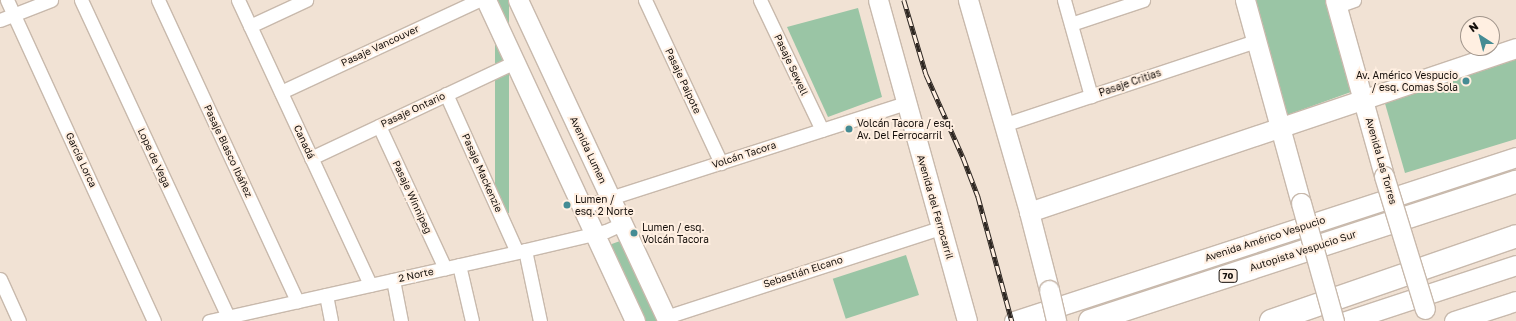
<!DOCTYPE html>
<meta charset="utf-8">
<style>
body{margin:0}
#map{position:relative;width:1516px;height:321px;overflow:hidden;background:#f1e2d4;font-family:"Golos Text",sans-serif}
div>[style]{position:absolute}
.green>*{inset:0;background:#9ac5a5;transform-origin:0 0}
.roads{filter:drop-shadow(1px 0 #c8b9ac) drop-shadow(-1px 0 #c8b9ac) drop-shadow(0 1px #c8b9ac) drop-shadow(0 -1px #c8b9ac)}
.street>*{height:13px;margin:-6.5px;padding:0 6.5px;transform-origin:6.5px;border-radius:6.5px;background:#fff}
.secondary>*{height:19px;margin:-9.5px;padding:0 9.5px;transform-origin:9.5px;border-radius:9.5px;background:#fff}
.highway>*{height:22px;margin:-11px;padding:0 11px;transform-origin:11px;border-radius:11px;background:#fff}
.rail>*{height:4.5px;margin-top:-2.25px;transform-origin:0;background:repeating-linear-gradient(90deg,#ffefe1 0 9px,#2e2722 0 18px);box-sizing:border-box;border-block:1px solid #2e2722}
.bridges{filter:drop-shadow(1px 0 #c8b9ac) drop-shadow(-1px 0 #c8b9ac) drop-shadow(0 1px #c8b9ac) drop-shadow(0 -1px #c8b9ac)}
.secondary-bridge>*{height:19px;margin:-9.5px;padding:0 9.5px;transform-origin:9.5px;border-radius:9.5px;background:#fff}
.dots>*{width:11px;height:11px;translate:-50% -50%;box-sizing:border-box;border:2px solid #ffefe1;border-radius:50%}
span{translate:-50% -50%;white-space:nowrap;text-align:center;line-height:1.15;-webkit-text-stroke:4px #ffefe1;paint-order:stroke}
.shield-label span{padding:1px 3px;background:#ffefe1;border:1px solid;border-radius:3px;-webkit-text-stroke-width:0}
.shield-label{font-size:9px;color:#150f0b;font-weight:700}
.street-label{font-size:10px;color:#150f0b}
.poi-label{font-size:10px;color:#150f0b}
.right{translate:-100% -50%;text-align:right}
.left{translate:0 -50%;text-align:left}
.north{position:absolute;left:1460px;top:16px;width:40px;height:40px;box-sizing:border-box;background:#ffefe1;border:1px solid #a1958b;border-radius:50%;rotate:324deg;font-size:11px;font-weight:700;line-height:16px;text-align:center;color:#150f0b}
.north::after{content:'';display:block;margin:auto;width:14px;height:18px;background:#458c94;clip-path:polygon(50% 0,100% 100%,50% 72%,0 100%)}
</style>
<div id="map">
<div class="green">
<div style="left:495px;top:0;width:14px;height:213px"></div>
<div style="clip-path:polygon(1256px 0,1326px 0,1351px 92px,1287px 115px)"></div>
<div style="clip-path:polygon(858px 8px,882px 97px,828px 117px,787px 27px)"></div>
<div style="clip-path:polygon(1516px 56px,1516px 139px,1405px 173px,1384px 100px)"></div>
<div style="clip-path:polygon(620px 241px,659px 321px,644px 321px,609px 245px)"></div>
<div style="left:906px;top:255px;width:42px;height:77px;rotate:72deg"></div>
</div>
<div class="roads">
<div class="street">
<div style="left:7px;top:0;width:353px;rotate:65.4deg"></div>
<div style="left:81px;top:0;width:349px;rotate:65.1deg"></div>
<div style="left:158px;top:0;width:332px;rotate:65.2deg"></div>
<div style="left:238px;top:0;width:314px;rotate:65.1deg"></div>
<div style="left:645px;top:0;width:180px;rotate:65deg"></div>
<div style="left:760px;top:0;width:144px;rotate:64.5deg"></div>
<div style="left:1064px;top:0;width:100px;rotate:74.3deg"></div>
<div style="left:1337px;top:6px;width:18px;rotate:-19deg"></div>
<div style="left:0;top:20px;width:55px;rotate:-21.4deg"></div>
<div style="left:1071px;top:24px;width:76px;rotate:-18.4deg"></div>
<div style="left:250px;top:26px;width:62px;rotate:-24.9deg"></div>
<div style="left:281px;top:92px;width:218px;rotate:-24.9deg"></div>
<div style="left:446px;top:94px;width:173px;rotate:65.8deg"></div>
<div style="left:1003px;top:125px;width:267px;rotate:-18.4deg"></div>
<div style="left:379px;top:126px;width:157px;rotate:65.1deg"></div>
<div style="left:311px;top:158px;width:225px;rotate:-25.2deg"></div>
<div style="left:582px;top:207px;width:340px;rotate:-17.8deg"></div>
<div style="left:525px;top:250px;width:73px;rotate:78.1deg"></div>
<div style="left:459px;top:265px;width:57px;rotate:76.9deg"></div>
<div style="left:0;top:279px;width:46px;rotate:65.7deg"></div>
<div style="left:393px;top:280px;width:42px;rotate:79deg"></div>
<div style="left:326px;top:295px;width:26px;rotate:79deg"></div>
<div style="left:666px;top:317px;width:288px;rotate:-18deg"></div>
<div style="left:209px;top:321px;width:316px;rotate:-12.6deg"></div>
<div style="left:517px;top:252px;width:91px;rotate:-13.3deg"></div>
<div style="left:606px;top:231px;width:17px;rotate:-24deg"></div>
</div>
<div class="secondary">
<div style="left:486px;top:0;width:354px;rotate:65.1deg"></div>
<div style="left:518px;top:0;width:354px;rotate:65deg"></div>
<div style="left:878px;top:0;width:333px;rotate:74.5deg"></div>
<div style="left:968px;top:0;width:221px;rotate:73.9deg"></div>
<div style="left:1029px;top:212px;width:81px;rotate:75.6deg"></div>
<div style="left:1245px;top:0;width:211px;rotate:74.6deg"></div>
<div style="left:1335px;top:0;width:183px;rotate:74.4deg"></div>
<div style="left:1029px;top:212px;width:514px;rotate:-18.61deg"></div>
<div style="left:1014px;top:321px;width:528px;rotate:-18.09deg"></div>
<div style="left:1346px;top:321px;width:179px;rotate:-18.2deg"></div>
<div style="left:1454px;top:321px;width:65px;rotate:-17.9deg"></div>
</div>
<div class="highway">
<div style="left:1090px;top:321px;width:448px;rotate:-18.1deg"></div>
<div style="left:1271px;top:321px;width:259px;rotate:-19.1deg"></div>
</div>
</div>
<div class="rail">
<div style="left:904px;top:0;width:77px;rotate:73.4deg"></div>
<div style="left:926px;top:74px;width:91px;rotate:66deg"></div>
<div style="left:963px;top:157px;width:42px;rotate:69deg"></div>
<div style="left:978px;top:196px;width:130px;rotate:74.8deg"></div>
</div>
<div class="bridges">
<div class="secondary-bridge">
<div style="left:1384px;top:176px;width:139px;rotate:72.9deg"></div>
<div style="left:1301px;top:203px;width:123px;rotate:74.4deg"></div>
<div style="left:1049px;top:290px;width:32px;rotate:77deg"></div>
</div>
</div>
<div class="dots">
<div style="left:1466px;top:81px;background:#458c94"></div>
<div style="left:849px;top:129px;background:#458c94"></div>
<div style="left:567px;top:205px;background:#458c94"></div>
<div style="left:634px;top:233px;background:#458c94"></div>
</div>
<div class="shield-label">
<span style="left:1228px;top:276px">70</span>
</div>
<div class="street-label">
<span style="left:380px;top:46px;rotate:-25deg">Pasaje Vancouver</span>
<span style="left:791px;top:65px;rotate:65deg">Pasaje Sewell</span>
<span style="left:683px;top:81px;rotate:65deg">Pasaje Paipote</span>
<span style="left:1130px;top:83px;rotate:-19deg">Pasaje Critias</span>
<span style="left:413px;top:110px;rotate:-25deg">Pasaje Ontario</span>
<span style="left:304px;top:142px;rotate:65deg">Canadá</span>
<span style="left:588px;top:150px;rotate:65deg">Avenida Lumen</span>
<span style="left:228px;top:151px;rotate:65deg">Pasaje Blasco Ibáñez</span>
<span style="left:744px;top:155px;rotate:-18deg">Volcán Tacora</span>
<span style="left:154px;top:158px;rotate:65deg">Lope de Vega</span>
<span style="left:81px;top:160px;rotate:65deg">García Lorca</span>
<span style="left:1381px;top:161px;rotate:74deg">Avenida Las Torres</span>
<span style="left:482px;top:173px;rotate:66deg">Pasaje Mackenzie</span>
<span style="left:412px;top:197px;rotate:65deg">Pasaje Winnipeg</span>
<span style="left:935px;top:207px;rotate:74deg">Avenida del Ferrocarril</span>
<span style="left:1265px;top:239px;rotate:-18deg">Avenida Américo Vespucio</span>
<span style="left:1303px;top:251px;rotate:-18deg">Autopista Vespucio Sur</span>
<span style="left:803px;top:272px;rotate:-18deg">Sebastián Elcano</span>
<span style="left:416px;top:275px;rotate:-12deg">2 Norte</span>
</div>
<div class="poi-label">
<span class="right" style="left:1458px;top:81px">Av. Américo Vespucio<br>/ esq. Comas Sola</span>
<span class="left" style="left:857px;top:129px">Volcán Tacora / esq.<br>Av. Del Ferrocarril</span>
<span class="left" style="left:575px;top:205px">Lumen /<br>esq. 2 Norte</span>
<span class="left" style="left:642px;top:233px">Lumen / esq.<br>Volcán Tacora</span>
</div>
<div class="north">N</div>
</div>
